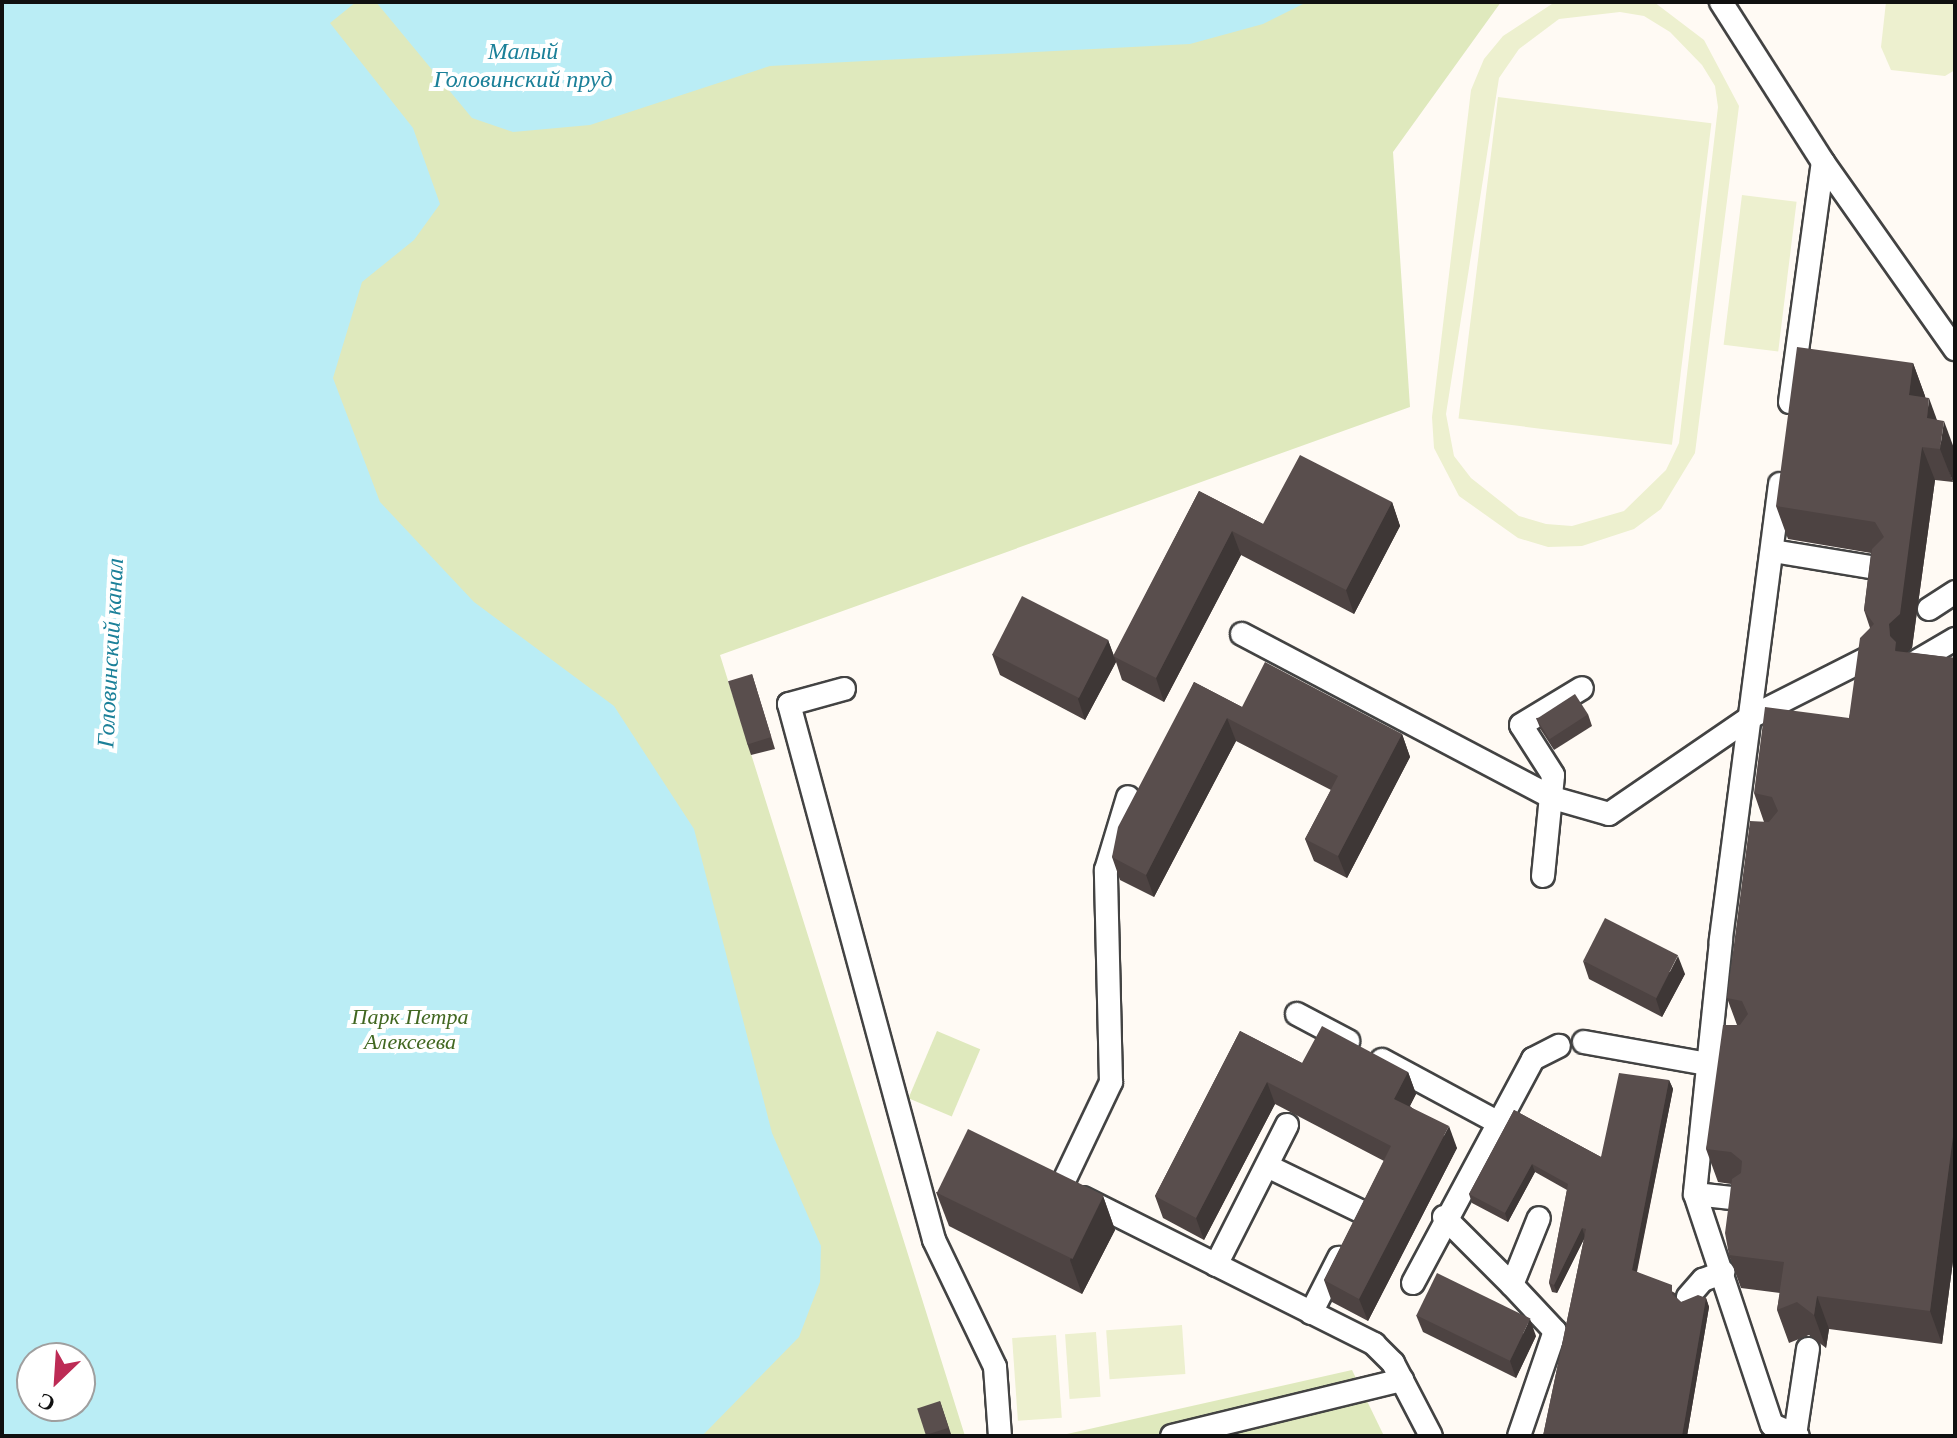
<!DOCTYPE html>
<meta charset="utf-8">
<style>
body{margin:0}
#map{position:relative;width:1957px;height:1438px;overflow:hidden;background:#fffaf4;font-family:"Times New Roman",serif}
div>[style]{position:absolute}
.green>*{inset:0;background:#dfe9bd;transform-origin:0 0}
.pitch>*{inset:0;background:#edf0cf;transform-origin:0 0}
.water>*{inset:0;background:#baedf5}
.roads{filter:drop-shadow(2px 0 #434343) drop-shadow(-2px 0 #434343) drop-shadow(0 2px #434343) drop-shadow(0 -2px #434343)}
.minor>*{height:22px;margin:-11px;padding:0 11px;transform-origin:11px;border-radius:11px;background:#fff}
.wall>*{inset:0;background:#4d4342}
.shaded-wall>*{inset:0;background:#3e3736}
.building>*{inset:0;background:#594e4d;transform-origin:0 0}
span{translate:-50% -50%;white-space:nowrap;text-align:center;line-height:1.15;-webkit-text-stroke:8px #fff;paint-order:stroke}
.park-label{font-size:22px;color:#416721;font-style:italic}
.water-label{font-size:24px;color:#1b8099;font-style:italic}
.frame{position:absolute;inset:0;border:4px solid #101010;pointer-events:none}
.north{position:absolute;left:16px;top:1342px;width:80px;height:80px;box-sizing:border-box;background:#fff;border:2px solid #9f9f9f;border-radius:50%;rotate:205deg;font-size:22px;font-weight:700;line-height:32px;text-align:center;color:#101010}
.north::after{content:'';display:block;margin:auto;width:28px;height:36px;background:#bd2b55;clip-path:polygon(50% 0,100% 100%,50% 72%,0 100%)}
</style>
<div id="map">
<div class="green">
<div style="clip-path:polygon(evenodd,2px 2px,1501px 2px,1393px 152px,1410px 407px,720px 655px,965px 1436px,2px 1436px,2px 2px,32px 1358px,80px 1358px,80px 1406px,32px 1406px,32px 1358px)"></div>
<div style="left:937px;top:1031px;width:47px;height:73px;rotate:23deg"></div>
<div style="clip-path:polygon(1352px 1370px,1384px 1436px,1058px 1436px)"></div>
</div>
<div class="pitch">
<div style="clip-path:polygon(evenodd,1555px 2px,1654px 2px,1704px 40px,1739px 106px,1695px 453px,1661px 509px,1634px 529px,1582px 546px,1548px 547px,1518px 538px,1459px 496px,1434px 448px,1432px 417px,1471px 90px,1484px 59px,1503px 36px,1555px 2px,1620px 12px,1644px 16px,1670px 32px,1702px 65px,1715px 86px,1718px 107px,1679px 443px,1666px 470px,1624px 511px,1572px 526px,1546px 524px,1519px 516px,1471px 478px,1454px 456px,1446px 414px,1499px 78px,1519px 49px,1559px 19px,1620px 12px)"></div>
<div style="clip-path:polygon(1886px 2px,1955px 2px,1955px 70px,1945px 76px,1891px 70px,1881px 47px)"></div>
<div style="left:1498px;top:97px;width:215px;height:324px;rotate:7deg"></div>
<div style="left:1742px;top:195px;width:55px;height:151px;rotate:7deg"></div>
<div style="left:1182px;top:1325px;width:49px;height:76px;rotate:86deg"></div>
<div style="left:1096px;top:1332px;width:65px;height:31px;rotate:86deg"></div>
<div style="left:1056px;top:1335px;width:83px;height:44px;rotate:86deg"></div>
</div>
<div class="water">
<div style="clip-path:polygon(evenodd,356px 2px,330px 23px,413px 128px,440px 204px,414px 240px,362px 282px,333px 378px,380px 502px,474px 602px,614px 706px,694px 829px,772px 1133px,821px 1246px,820px 1282px,799px 1337px,702px 1436px,2px 1436px,2px 3px,356px 2px,32px 1358px,80px 1358px,80px 1406px,32px 1406px,32px 1358px)"></div>
<div style="clip-path:polygon(376px 2px,1307px 2px,1263px 24px,1190px 44px,770px 66px,590px 125px,513px 132px,472px 118px)"></div>
</div>
<div class="roads">
<div class="minor">
<div style="left:1721px;top:2px;width:190px;rotate:57.5deg"></div>
<div style="left:1790px;top:402px;width:242px;rotate:-82.2deg"></div>
<div style="left:1823px;top:162px;width:229px;rotate:54.8deg"></div>
<div style="left:1780px;top:484px;width:461px;rotate:97.4deg"></div>
<div style="left:1721px;top:941px;width:254px;rotate:95.9deg"></div>
<div style="left:1695px;top:1194px;width:243px;rotate:71.6deg"></div>
<div style="left:1772px;top:1425px;width:28px;rotate:23deg"></div>
<div style="left:1773px;top:551px;width:110px;rotate:9.4deg"></div>
<div style="left:1929px;top:609px;width:31px;rotate:-33deg"></div>
<div style="left:1242px;top:634px;width:352px;rotate:27.8deg"></div>
<div style="left:1553px;top:798px;width:58px;rotate:15.9deg"></div>
<div style="left:1609px;top:814px;width:170px;rotate:-34.4deg"></div>
<div style="left:1749px;top:718px;width:138px;rotate:-26.8deg"></div>
<div style="left:1914px;top:663px;width:48px;rotate:-30.3deg"></div>
<div style="left:844px;top:689px;width:57px;rotate:164.7deg"></div>
<div style="left:789px;top:704px;width:555px;rotate:74.86deg"></div>
<div style="left:934px;top:1240px;width:141px;rotate:64.3deg"></div>
<div style="left:995px;top:1367px;width:69px;rotate:85.9deg"></div>
<div style="left:1543px;top:876px;width:101px;rotate:-84.3deg"></div>
<div style="left:1553px;top:775px;width:59px;rotate:-122.6deg"></div>
<div style="left:1521px;top:725px;width:71px;rotate:-31.2deg"></div>
<div style="left:1297px;top:1014px;width:58px;rotate:27.9deg"></div>
<div style="left:1584px;top:1042px;width:125px;rotate:10.1deg"></div>
<div style="left:1382px;top:1060px;width:131px;rotate:28.3deg"></div>
<div style="left:1267px;top:1166px;width:106px;rotate:25.8deg"></div>
<div style="left:1061px;top:1187px;width:116px;rotate:-64.5deg"></div>
<div style="left:1111px;top:1082px;width:212px;rotate:-91.4deg"></div>
<div style="left:1106px;top:870px;width:76px;rotate:-73.2deg"></div>
<div style="left:1695px;top:1194px;width:46px;rotate:6.2deg"></div>
<div style="left:1083px;top:1198px;width:326px;rotate:26.6deg"></div>
<div style="left:1374px;top:1344px;width:27px;rotate:45deg"></div>
<div style="left:1393px;top:1363px;width:82px;rotate:62.5deg"></div>
<div style="left:1444px;top:1217px;width:96px;rotate:45deg"></div>
<div style="left:1216px;top:1265px;width:157px;rotate:-63.1deg"></div>
<div style="left:1413px;top:1283px;width:254px;rotate:-61.8deg"></div>
<div style="left:1533px;top:1059px;width:29px;rotate:-27deg"></div>
<div style="left:1688px;top:1297px;width:23px;rotate:-49deg"></div>
<div style="left:1703px;top:1280px;width:22px;rotate:-21deg"></div>
<div style="left:1311px;top:1313px;width:62px;rotate:-63deg"></div>
<div style="left:1795px;top:1435px;width:87px;rotate:-81.4deg"></div>
<div style="left:1172px;top:1436px;width:237px;rotate:-13.7deg"></div>
<div style="left:1519px;top:1436px;width:111px;rotate:-71.1deg"></div>
<div style="left:1555px;top:1331px;width:63px;rotate:-133.1deg"></div>
<div style="left:1512px;top:1285px;width:72px;rotate:-68.1deg"></div>
</div>
</div>
<div class="wall">
<div style="clip-path:polygon(1913px 363px,1925px 396px,1953px 482px,1935px 480px,1912px 648px,1907px 652px,1955px 658px,1955px 1246px,1942px 1344px,1829px 1329px,1826px 1348px,1809px 1335px,1789px 1343px,1777px 1310px,1780px 1293px,1741px 1288px,1729px 1255px,1731px 1184px,1718px 1182px,1706px 1149px,1737px 1025px,1727px 998px,1764px 822px,1754px 793px,1849px 718px,1870px 628px,1864px 610px,1871px 553px,1788px 539px,1776px 506px)"></div>
<div style="clip-path:polygon(1199px 491px,1263px 524px,1392px 502px,1400px 526px,1354px 614px,1241px 555px,1164px 702px,1122px 680px,1116px 662px,1085px 720px,1000px 675px,992px 654px,1108px 640px,1114px 656px)"></div>
<div style="clip-path:polygon(752px 674px,775px 749px,751px 755px,747px 743px)"></div>
<div style="clip-path:polygon(1194px 682px,1242px 707px,1402px 734px,1410px 757px,1347px 878px,1314px 861px,1305px 839px,1331px 790px,1236px 741px,1154px 897px,1120px 880px,1112px 857px)"></div>
<div style="clip-path:polygon(1588px 714px,1592px 726px,1554px 750px,1541px 730px,1536px 718px)"></div>
<div style="clip-path:polygon(1583px 961px,1685px 974px,1662px 1017px,1589px 979px)"></div>
<div style="clip-path:polygon(1240px 1031px,1302px 1063px,1408px 1072px,1416px 1094px,1410px 1106px,1457px 1148px,1368px 1321px,1332px 1302px,1324px 1280px,1384px 1161px,1275px 1104px,1204px 1240px,1163px 1218px,1155px 1196px)"></div>
<div style="clip-path:polygon(1669px 1080px,1673px 1089px,1637px 1272px,1675px 1293px,1675px 1296px,1681px 1302px,1706px 1298px,1709px 1307px,1687px 1436px,1543px 1436px,1584px 1239px,1557px 1293px,1552px 1292px,1549px 1283px,1567px 1190px,1535px 1172px,1508px 1222px,1472px 1203px,1469px 1194px,1514px 1110px,1601px 1157px)"></div>
<div style="clip-path:polygon(936px 1192px,1103px 1196px,1115px 1230px,1082px 1294px,949px 1226px)"></div>
<div style="clip-path:polygon(1416px 1315px,1536px 1336px,1516px 1378px,1423px 1332px)"></div>
<div style="clip-path:polygon(940px 1401px,951px 1434px,946px 1436px,926px 1436px)"></div>
</div>
<div class="shaded-wall">
<div style="clip-path:polygon(1913px 363px,1925px 396px,1921px 428px,1909px 395px)"></div>
<div style="clip-path:polygon(1929px 398px,1941px 431px,1927px 418px)"></div>
<div style="clip-path:polygon(1944px 421px,1955px 451px,1953px 482px,1940px 449px)"></div>
<div style="clip-path:polygon(1922px 447px,1935px 480px,1912px 648px,1902px 657px,1908px 684px,1890px 636px,1889px 624px)"></div>
<div style="clip-path:polygon(1392px 502px,1400px 526px,1354px 614px,1346px 590px)"></div>
<div style="clip-path:polygon(1232px 531px,1241px 555px,1164px 702px,1156px 678px)"></div>
<div style="clip-path:polygon(1108px 640px,1116px 662px,1085px 720px,1078px 699px)"></div>
<div style="clip-path:polygon(1227px 718px,1236px 741px,1154px 897px,1146px 875px)"></div>
<div style="clip-path:polygon(1402px 734px,1410px 757px,1347px 878px,1338px 856px)"></div>
<div style="clip-path:polygon(1678px 956px,1685px 974px,1662px 1017px,1656px 999px)"></div>
<div style="clip-path:polygon(1408px 1072px,1416px 1094px,1402px 1121px,1394px 1099px)"></div>
<div style="clip-path:polygon(1669px 1080px,1673px 1089px,1635px 1279px,1632px 1270px)"></div>
<div style="clip-path:polygon(1267px 1082px,1275px 1104px,1204px 1240px,1196px 1218px)"></div>
<div style="clip-path:polygon(1955px 1121px,1955px 1246px,1942px 1344px,1930px 1311px)"></div>
<div style="clip-path:polygon(1449px 1126px,1457px 1148px,1368px 1321px,1359px 1299px)"></div>
<div style="clip-path:polygon(1532px 1164px,1535px 1172px,1508px 1222px,1505px 1213px)"></div>
<div style="clip-path:polygon(1103px 1196px,1115px 1230px,1082px 1294px,1070px 1260px)"></div>
<div style="clip-path:polygon(1582px 1228px,1585px 1237px,1557px 1293px,1554px 1285px)"></div>
<div style="clip-path:polygon(1817px 1296px,1829px 1329px,1826px 1348px,1814px 1315px)"></div>
<div style="clip-path:polygon(1706px 1298px,1709px 1307px,1687px 1436px,1682px 1436px)"></div>
<div style="clip-path:polygon(1530px 1319px,1536px 1336px,1516px 1378px,1510px 1361px)"></div>
</div>
<div class="building">
<div style="clip-path:polygon(1797px 347px,1913px 363px,1909px 395px,1929px 398px,1927px 418px,1944px 421px,1940px 449px,1922px 447px,1900px 614px,1889px 624px,1890px 636px,1896px 642px,1895px 651px,1955px 658px,1955px 1121px,1930px 1311px,1817px 1296px,1814px 1315px,1797px 1302px,1777px 1310px,1784px 1262px,1729px 1255px,1725px 1233px,1732px 1179px,1741px 1173px,1742px 1161px,1731px 1152px,1706px 1149px,1723px 1025px,1740px 1025px,1748px 1014px,1742px 1001px,1727px 998px,1750px 821px,1769px 822px,1778px 811px,1772px 797px,1754px 793px,1765px 707px,1849px 718px,1860px 638px,1874px 624px,1864px 610px,1872px 549px,1884px 537px,1875px 522px,1776px 506px)"></div>
<div style="clip-path:polygon(1300px 455px,1392px 502px,1346px 590px,1232px 531px,1156px 678px,1113px 656px,1199px 491px,1263px 524px)"></div>
<div style="left:1022px;top:596px;width:97px;height:65px;rotate:27deg"></div>
<div style="clip-path:polygon(1265px 662px,1402px 734px,1338px 856px,1305px 839px,1338px 776px,1227px 718px,1146px 875px,1112px 857px,1118px 827px,1194px 682px,1242px 707px)"></div>
<div style="left:752px;top:674px;width:66px;height:25px;rotate:73deg"></div>
<div style="left:1575px;top:694px;width:24px;height:46px;rotate:57deg"></div>
<div style="left:1605px;top:918px;width:82px;height:48px;rotate:27deg"></div>
<div style="clip-path:polygon(1322px 1026px,1408px 1072px,1394px 1099px,1449px 1126px,1359px 1299px,1324px 1280px,1391px 1146px,1267px 1082px,1196px 1218px,1155px 1196px,1240px 1031px,1302px 1063px)"></div>
<div style="clip-path:polygon(1619px 1073px,1669px 1080px,1632px 1270px,1672px 1285px,1672px 1294px,1681px 1302px,1698px 1295px,1706px 1298px,1682px 1436px,1543px 1436px,1586px 1229px,1582px 1228px,1554px 1285px,1549px 1283px,1568px 1184px,1532px 1164px,1505px 1213px,1469px 1194px,1514px 1110px,1601px 1157px)"></div>
<div style="left:968px;top:1129px;width:151px;height:71px;rotate:26deg"></div>
<div style="left:1437px;top:1273px;width:104px;height:47px;rotate:26deg"></div>
<div style="left:940px;top:1401px;width:28px;height:24px;rotate:72deg"></div>
</div>
<div class="park-label">
<span style="left:410px;top:1029px">Парк Петра<br>Алексеева</span>
</div>
<div class="water-label">
<span style="left:523px;top:66px">Малый<br>Головинский пруд</span>
<span style="left:111px;top:653px;rotate:-87deg">Головинский канал</span>
</div>
<div class="frame"></div>
<div class="north">С</div>
</div>
